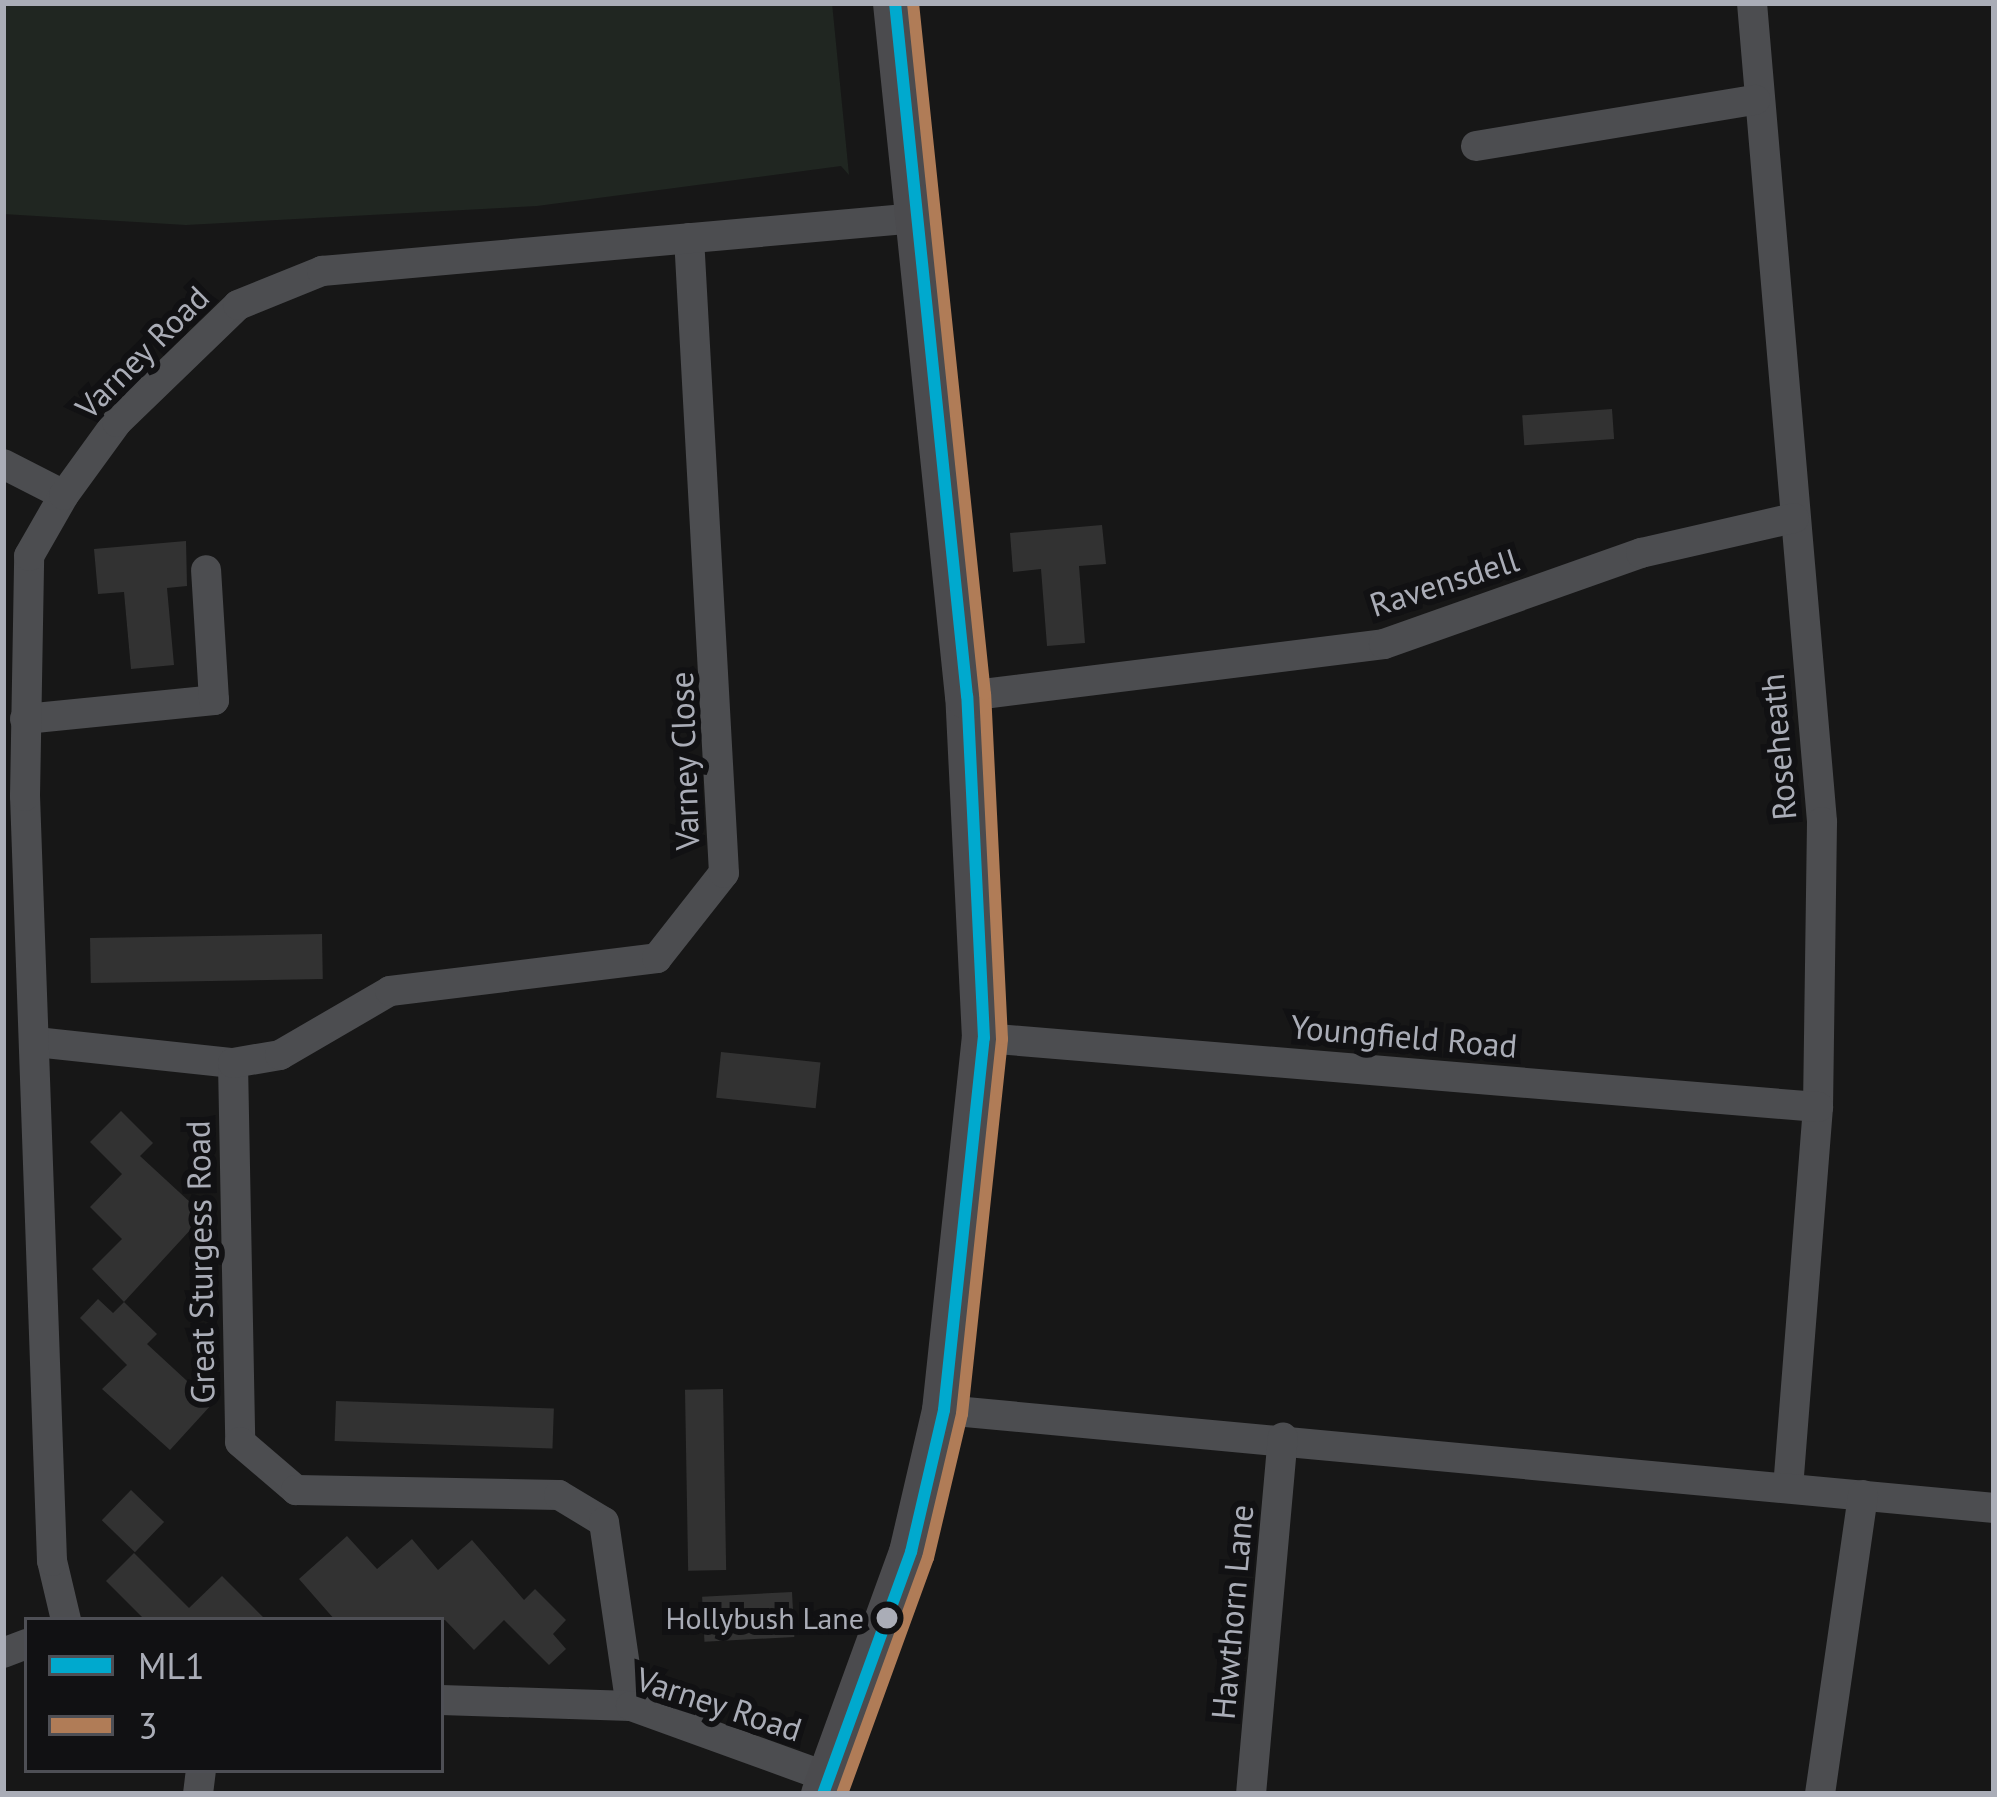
<!DOCTYPE html>
<style>
body{margin:0}
#map{position:relative;width:1997px;height:1797px;overflow:hidden;background:#171717;font-family:"PT Sans",sans-serif}
div>[style]{position:absolute}
.green>*{inset:0;background:#202621}
.building>*{inset:0;background:#323232;transform-origin:0 0}
.street>*{height:30px;margin:-15px;padding:0 15px;transform-origin:15px;border-radius:15px;background:#4c4d50}
.secondary>*{height:45px;margin:-22.5px;padding:0 22.5px;transform-origin:22.5px;border-radius:22.5px;background:#4b4b4e}
.bus-1>*{height:12px;margin:-6px;padding:0 6px;transform-origin:6px;border-radius:6px;background:#00a9ce}
.bus-2>*{height:12px;margin:-6px;padding:0 6px;transform-origin:6px;border-radius:6px;background:#b07c57}
.dots>*{width:33px;height:33px;translate:-50% -50%;box-sizing:border-box;border:6px solid #111113;border-radius:50%}
span{translate:-50% -50%;white-space:nowrap;text-align:center;line-height:1.15;-webkit-text-stroke:12px #111113;paint-order:stroke}
.bus-label{font-size:30px;color:#aaadb7}
.right{translate:-100% -50%;text-align:right}
.street-label{font-size:33px;color:#aaadb7}
.frame{position:absolute;inset:0;border:6px solid #aaadb7;pointer-events:none}
.legend{position:absolute;left:24px;top:1617px;width:420px;height:156px;box-sizing:border-box;background:#111113;border:3px solid #4e4f55;margin:0;padding:15px 21px;list-style:none;font-size:36px;color:#aaadb7}
.legend li{display:flex;align-items:center;gap:24px;height:60px}
.legend b{width:60px;border:3px solid #4e4f55}
</style>
<div id="map">
<div class="green">
<div style="clip-path:polygon(3px 3px,832px 3px,849px 175px,841px 166px,537px 206px,186px 225px,3px 214px)"></div>
</div>
<div class="building">
<div style="left:1612px;top:409px;width:30px;height:90px;rotate:86deg"></div>
<div style="clip-path:polygon(1102px 525px,1106px 564px,1079px 566px,1085px 643px,1047px 646px,1041px 569px,1013px 572px,1010px 533px)"></div>
<div style="clip-path:polygon(186px 541px,187px 586px,167px 588px,174px 665px,131px 669px,124px 592px,98px 594px,94px 549px)"></div>
<div style="left:322px;top:934px;width:45px;height:232px;rotate:89deg"></div>
<div style="left:721px;top:1052px;width:100px;height:46px;rotate:6deg"></div>
<div style="clip-path:polygon(121px 1111px,153px 1143px,140px 1156px,204px 1215px,124px 1302px,92px 1269px,122px 1239px,90px 1207px,122px 1174px,90px 1142px)"></div>
<div style="clip-path:polygon(98px 1299px,113px 1313px,124px 1302px,157px 1334px,147px 1344px,212px 1404px,170px 1450px,102px 1389px,127px 1365px,80px 1318px)"></div>
<div style="left:723px;top:1389px;width:181px;height:38px;rotate:89deg"></div>
<div style="left:336px;top:1401px;width:218px;height:40px;rotate:2deg"></div>
<div style="left:131px;top:1490px;width:46px;height:42px;rotate:44deg"></div>
<div style="clip-path:polygon(347px 1536px,377px 1569px,412px 1539px,438px 1570px,472px 1540px,524px 1600px,535px 1589px,566px 1620px,553px 1634px,566px 1649px,549px 1665px,504px 1620px,474px 1650px,445px 1620px,335px 1620px,299px 1579px)"></div>
<div style="clip-path:polygon(134px 1553px,189px 1608px,222px 1576px,266px 1620px,145px 1620px,106px 1581px)"></div>
<div style="left:792px;top:1592px;width:45px;height:90px;rotate:87deg"></div>
</div>
<div class="street">
<div style="left:1752px;top:3px;width:822px;rotate:85.11deg"></div>
<div style="left:1822px;top:822px;width:285px;rotate:90.8deg"></div>
<div style="left:1818px;top:1107px;width:381px;rotate:94.5deg"></div>
<div style="left:1476px;top:146px;width:283px;rotate:-9.4deg"></div>
<div style="left:3px;top:464px;width:68px;rotate:26.9deg"></div>
<div style="left:967px;top:696px;width:420px;rotate:-7.1deg"></div>
<div style="left:1384px;top:644px;width:273px;rotate:-19.5deg"></div>
<div style="left:1641px;top:553px;width:157px;rotate:-12.9deg"></div>
<div style="left:25px;top:719px;width:190px;rotate:-5.7deg"></div>
<div style="left:214px;top:700px;width:130px;rotate:-93.5deg"></div>
<div style="left:984px;top:1038px;width:837px;rotate:4.73deg"></div>
<div style="left:36px;top:1042px;width:198px;rotate:6.1deg"></div>
<div style="left:233px;top:1063px;width:379px;rotate:88.9deg"></div>
<div style="left:240px;top:1442px;width:74px;rotate:40.6deg"></div>
<div style="left:296px;top:1490px;width:263px;rotate:1.1deg"></div>
<div style="left:559px;top:1495px;width:52px;rotate:31deg"></div>
<div style="left:604px;top:1522px;width:186px;rotate:81.7deg"></div>
<div style="left:233px;top:1063px;width:48px;rotate:-9.7deg"></div>
<div style="left:280px;top:1055px;width:127px;rotate:-30.2deg"></div>
<div style="left:390px;top:991px;width:269px;rotate:-7deg"></div>
<div style="left:657px;top:958px;width:108px;rotate:-51.8deg"></div>
<div style="left:724px;top:873px;width:636px;rotate:-93.15deg"></div>
<div style="left:944px;top:1410px;width:1055px;rotate:5.33deg"></div>
<div style="left:66px;top:1620px;width:61px;rotate:-103.3deg"></div>
<div style="left:52px;top:1561px;width:765px;rotate:-92.02deg"></div>
<div style="left:25px;top:796px;width:240px;rotate:-89deg"></div>
<div style="left:29px;top:556px;width:70px;rotate:-60.2deg"></div>
<div style="left:64px;top:495px;width:90px;rotate:-54deg"></div>
<div style="left:117px;top:422px;width:168px;rotate:-44deg"></div>
<div style="left:238px;top:305px;width:91px;rotate:-22deg"></div>
<div style="left:322px;top:271px;width:597px;rotate:-5.09deg"></div>
<div style="left:3px;top:1653px;width:26px;rotate:-21deg"></div>
<div style="left:441px;top:1700px;width:190px;rotate:1.8deg"></div>
<div style="left:631px;top:1706px;width:212px;rotate:19.9deg"></div>
<div style="left:198px;top:1794px;width:24px;rotate:-83deg"></div>
<div style="left:1251px;top:1794px;width:358px;rotate:-84.9deg"></div>
<div style="left:1820px;top:1794px;width:302px;rotate:-81.8deg"></div>
</div>
<div class="secondary">
<div style="left:823px;top:1794px;width:258px;rotate:-70deg"></div>
<div style="left:911px;top:1552px;width:146px;rotate:-76.9deg"></div>
<div style="left:944px;top:1410px;width:374px;rotate:-83.9deg"></div>
<div style="left:984px;top:1038px;width:342px;rotate:-92.8deg"></div>
<div style="left:967px;top:696px;width:697px;rotate:-95.93deg"></div>
</div>
<div class="bus-1">
<div style="left:823px;top:1794px;width:258px;rotate:-70deg"></div>
<div style="left:911px;top:1552px;width:146px;rotate:-76.9deg"></div>
<div style="left:944px;top:1410px;width:374px;rotate:-83.9deg"></div>
<div style="left:984px;top:1038px;width:342px;rotate:-92.8deg"></div>
<div style="left:967px;top:696px;width:697px;rotate:-95.93deg"></div>
</div>
<div class="bus-2">
<div style="left:842px;top:1794px;width:251px;rotate:-70deg"></div>
<div style="left:928px;top:1558px;width:148px;rotate:-76.7deg"></div>
<div style="left:962px;top:1414px;width:377px;rotate:-83.9deg"></div>
<div style="left:1002px;top:1039px;width:345px;rotate:-92.8deg"></div>
<div style="left:985px;top:694px;width:695px;rotate:-95.95deg"></div>
</div>
<div class="dots">
<div style="left:887px;top:1618px;background:#aaadb7"></div>
</div>
<div class="bus-label">
<span class="right" style="left:864px;top:1618px">Hollybush Lane</span>
</div>
<div class="street-label">
<span style="left:142px;top:352px;rotate:-45deg">Varney Road</span>
<span style="left:1444px;top:582px;rotate:-18deg">Ravensdell</span>
<span style="left:1778px;top:747px;rotate:-95deg">Roseheath</span>
<span style="left:684px;top:761px;rotate:-92deg">Varney Close</span>
<span style="left:1404px;top:1036px;rotate:5deg">Youngfield Road</span>
<span style="left:200px;top:1262px;rotate:-91deg">Great Sturgess Road</span>
<span style="left:1232px;top:1612px;rotate:-85deg">Hawthorn Lane</span>
<span style="left:719px;top:1704px;rotate:18deg">Varney Road</span>
</div>
<div class="frame"></div>
<ul class="legend">
<li><b style="height:15px;background:#00a9ce"></b>ML1</li>
<li><b style="height:15px;background:#b07c57"></b>3</li>
</ul>
</div>
